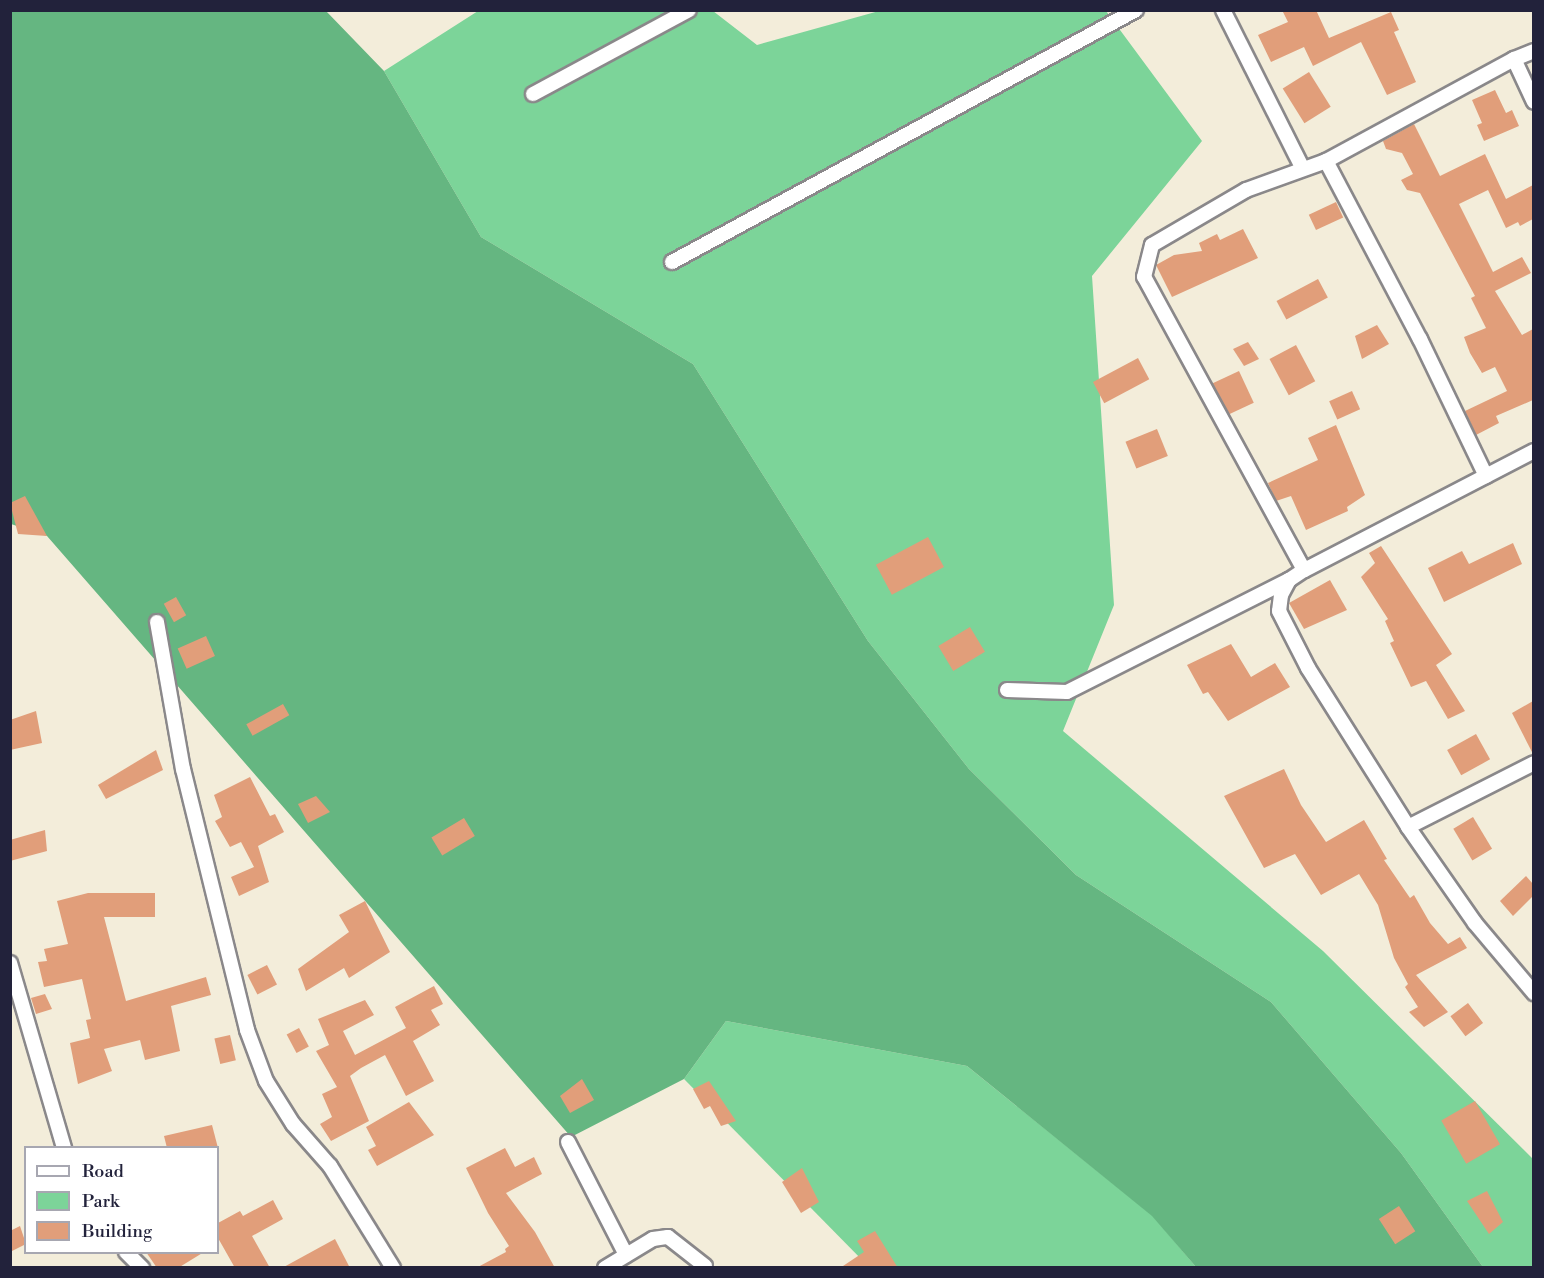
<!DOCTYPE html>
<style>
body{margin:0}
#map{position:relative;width:1544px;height:1278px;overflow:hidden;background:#f3edda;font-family:"Libre Bodoni",serif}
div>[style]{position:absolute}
.green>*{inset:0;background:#7cd499}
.forest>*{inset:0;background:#65b681}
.building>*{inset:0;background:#e19e7a;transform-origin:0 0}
.roads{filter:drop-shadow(2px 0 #8a888a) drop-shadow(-2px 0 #8a888a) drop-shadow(0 2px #8a888a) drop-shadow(0 -2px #8a888a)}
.minor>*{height:14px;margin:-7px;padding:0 7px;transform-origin:7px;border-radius:7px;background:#fff}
span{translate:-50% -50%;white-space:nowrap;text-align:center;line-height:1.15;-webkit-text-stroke:5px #fff;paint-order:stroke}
.frame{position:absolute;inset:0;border:12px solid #22223b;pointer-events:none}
.legend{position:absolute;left:24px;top:1146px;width:195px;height:108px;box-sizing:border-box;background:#fff;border:2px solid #a7a7b1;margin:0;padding:8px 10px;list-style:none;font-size:18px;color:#22223b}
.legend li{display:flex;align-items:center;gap:12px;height:30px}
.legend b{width:30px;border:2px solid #a7a7b1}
</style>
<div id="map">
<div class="green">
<div style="clip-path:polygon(478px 11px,713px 11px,757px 45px,879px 11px,1106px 11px,1202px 141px,1092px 276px,1114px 605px,1063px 731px,1323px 951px,1533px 1159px,1533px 1267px,1483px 1267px,1401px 1153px,1271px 1002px,1076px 875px,969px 769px,868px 641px,693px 364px,481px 237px,384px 71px)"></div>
<div style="clip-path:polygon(726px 1021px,967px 1066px,1153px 1216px,1196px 1267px,869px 1267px,684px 1079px)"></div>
</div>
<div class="forest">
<div style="clip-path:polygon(11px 11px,326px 11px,384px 71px,481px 237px,693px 364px,868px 641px,969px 769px,1076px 875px,1271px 1002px,1401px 1153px,1483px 1267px,1196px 1267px,1152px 1216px,967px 1066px,726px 1021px,684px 1079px,571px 1137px,47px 536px,11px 524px)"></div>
</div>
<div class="building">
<div style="clip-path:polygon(1282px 10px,1316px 10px,1329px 38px,1391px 12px,1399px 30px,1394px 32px,1416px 82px,1387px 95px,1361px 42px,1313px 66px,1304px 47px,1271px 62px,1258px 35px,1288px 22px)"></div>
<div style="left:1309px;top:72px;width:41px;height:31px;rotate:58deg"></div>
<div style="clip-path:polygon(1495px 90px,1506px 113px,1512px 110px,1519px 126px,1484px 141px,1477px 125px,1482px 123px,1472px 100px)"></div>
<div style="clip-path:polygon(1414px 124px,1440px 176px,1485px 154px,1506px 199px,1533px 185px,1533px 219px,1520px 226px,1518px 222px,1506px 228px,1488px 190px,1459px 204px,1493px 272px,1522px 257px,1531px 273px,1495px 291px,1522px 335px,1533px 329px,1533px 400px,1496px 416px,1499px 423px,1476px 435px,1465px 411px,1507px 391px,1495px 367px,1482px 373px,1470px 353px,1464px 337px,1486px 328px,1471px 298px,1475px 296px,1420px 193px,1407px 190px,1401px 180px,1413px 174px,1402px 153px,1386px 149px,1383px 141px)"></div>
<div style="left:1336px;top:202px;width:17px;height:30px;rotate:65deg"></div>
<div style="clip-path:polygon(1243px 229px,1258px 258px,1172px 297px,1156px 265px,1174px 255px,1202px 251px,1199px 243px,1217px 234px,1220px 240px)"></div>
<div style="left:1318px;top:279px;width:21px;height:47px;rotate:62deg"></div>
<div style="clip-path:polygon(1377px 325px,1389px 344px,1362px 359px,1355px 336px)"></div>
<div style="clip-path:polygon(1248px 342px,1259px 359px,1244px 366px,1233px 349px)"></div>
<div style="left:1296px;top:345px;width:41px;height:30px;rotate:62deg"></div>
<div style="left:1138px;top:358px;width:24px;height:51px;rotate:62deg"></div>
<div style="left:1239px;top:371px;width:35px;height:29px;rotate:65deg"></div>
<div style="left:1352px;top:391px;width:20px;height:25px;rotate:66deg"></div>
<div style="clip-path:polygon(1336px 425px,1365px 495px,1347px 507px,1348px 511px,1306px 530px,1291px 496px,1276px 501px,1268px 483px,1318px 460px,1308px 438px)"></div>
<div style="left:1157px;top:429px;width:29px;height:34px;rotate:68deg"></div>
<div style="clip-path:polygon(25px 496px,47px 536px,18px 534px,10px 503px)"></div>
<div style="left:928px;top:537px;width:34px;height:59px;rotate:62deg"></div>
<div style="clip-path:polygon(1513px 543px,1522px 564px,1444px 602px,1428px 568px,1462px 551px,1469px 564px)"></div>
<div style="clip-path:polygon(1381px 546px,1452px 654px,1436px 665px,1465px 711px,1448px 719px,1426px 681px,1411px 687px,1390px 643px,1394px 641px,1385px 621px,1388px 619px,1361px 577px,1375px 563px,1369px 553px)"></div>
<div style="clip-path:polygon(1330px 580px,1347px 610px,1304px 629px,1289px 603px)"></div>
<div style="left:176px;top:597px;width:21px;height:14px;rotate:61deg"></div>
<div style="left:970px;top:627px;width:29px;height:37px;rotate:59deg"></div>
<div style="left:206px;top:636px;width:22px;height:31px;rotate:66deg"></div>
<div style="clip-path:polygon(1231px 644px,1251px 677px,1275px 663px,1290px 687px,1228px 721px,1208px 692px,1203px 694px,1187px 665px)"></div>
<div style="clip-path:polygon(1533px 701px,1533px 754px,1512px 713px)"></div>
<div style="left:283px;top:704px;width:13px;height:42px;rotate:61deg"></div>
<div style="clip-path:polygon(36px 711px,42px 743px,10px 750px,10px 720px)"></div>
<div style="left:1476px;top:734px;width:29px;height:33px;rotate:61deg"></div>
<div style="clip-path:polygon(156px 750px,163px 770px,106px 799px,98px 785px)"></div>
<div style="clip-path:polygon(1284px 769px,1301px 805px,1326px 842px,1364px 820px,1387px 859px,1384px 860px,1410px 898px,1414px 895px,1430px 923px,1448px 944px,1460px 937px,1467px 948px,1416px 975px,1448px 1012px,1424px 1027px,1409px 1012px,1418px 1007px,1405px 987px,1408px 984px,1394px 958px,1378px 905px,1359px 874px,1321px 895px,1295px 854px,1264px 868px,1224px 796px)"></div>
<div style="clip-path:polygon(250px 777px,270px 816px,275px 814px,284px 832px,258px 846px,269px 882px,239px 896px,231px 877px,254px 867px,241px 842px,230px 847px,215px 821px,222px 817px,214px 795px)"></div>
<div style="clip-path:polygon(316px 796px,330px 812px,308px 823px,298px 804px)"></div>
<div style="left:1473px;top:817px;width:37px;height:23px;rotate:59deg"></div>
<div style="left:464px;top:818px;width:21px;height:38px;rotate:59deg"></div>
<div style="clip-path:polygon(45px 830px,47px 851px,10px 861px,10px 840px)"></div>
<div style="clip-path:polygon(1526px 876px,1533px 884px,1533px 896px,1513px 916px,1500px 901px)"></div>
<div style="clip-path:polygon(88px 893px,155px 893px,155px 917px,104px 917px,126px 1001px,206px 977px,211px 995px,171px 1006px,180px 1051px,145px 1060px,140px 1040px,104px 1049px,112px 1071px,78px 1084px,70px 1043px,90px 1038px,86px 1020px,91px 1019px,82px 979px,44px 987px,38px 962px,47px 961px,44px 949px,68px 944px,57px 901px)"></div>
<div style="clip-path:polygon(365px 901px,390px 952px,349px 978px,344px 968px,306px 991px,298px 969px,349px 932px,339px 915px)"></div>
<div style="left:267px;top:965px;width:22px;height:22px;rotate:63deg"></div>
<div style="clip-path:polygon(434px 986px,443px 1004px,431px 1010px,440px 1025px,413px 1041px,434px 1081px,406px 1096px,385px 1055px,361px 1068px,350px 1076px,369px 1121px,331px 1141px,320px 1124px,332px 1117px,322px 1094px,337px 1087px,316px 1051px,329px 1045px,318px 1019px,365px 1000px,374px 1015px,343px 1031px,355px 1055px,406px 1028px,395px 1007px)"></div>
<div style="clip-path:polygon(45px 994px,52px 1009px,36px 1014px,31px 998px)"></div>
<div style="left:1468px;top:1003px;width:25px;height:22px;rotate:53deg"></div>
<div style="left:299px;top:1028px;width:21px;height:14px;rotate:62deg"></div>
<div style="left:230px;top:1035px;width:26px;height:16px;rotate:77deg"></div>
<div style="clip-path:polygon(582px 1079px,594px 1100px,570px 1113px,560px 1096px)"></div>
<div style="clip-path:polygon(709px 1081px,736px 1121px,721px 1126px,710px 1106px,704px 1109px,693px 1089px)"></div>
<div style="left:1475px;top:1101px;width:50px;height:39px;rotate:60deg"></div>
<div style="clip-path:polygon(409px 1102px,434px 1135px,377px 1166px,368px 1150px,376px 1146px,366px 1127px)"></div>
<div style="clip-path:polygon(212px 1125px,218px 1148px,167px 1148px,164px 1136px)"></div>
<div style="clip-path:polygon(505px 1148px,515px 1167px,534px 1157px,542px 1174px,506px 1193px,535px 1232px,555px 1268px,476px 1268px,506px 1252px,505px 1249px,509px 1246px,488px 1213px,466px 1168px)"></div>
<div style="clip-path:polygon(802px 1168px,819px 1202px,801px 1213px,782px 1182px)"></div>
<div style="clip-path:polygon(1487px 1191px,1503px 1222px,1489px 1234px,1467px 1201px)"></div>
<div style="clip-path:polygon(273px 1200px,283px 1219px,252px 1236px,270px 1268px,235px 1268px,218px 1238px,218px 1223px,240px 1211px,243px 1216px)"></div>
<div style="left:1399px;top:1206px;width:30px;height:24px;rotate:57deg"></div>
<div style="clip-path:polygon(20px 1226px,26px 1244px,10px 1252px,10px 1231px)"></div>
<div style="clip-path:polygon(875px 1231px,898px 1268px,840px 1268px,864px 1252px,857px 1241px)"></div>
<div style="clip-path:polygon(335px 1239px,350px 1268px,282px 1268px)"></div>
<div style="clip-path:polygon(146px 1252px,204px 1252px,178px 1268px,157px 1268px)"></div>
</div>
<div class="roads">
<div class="minor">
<div style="left:1223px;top:10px;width:176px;rotate:63.3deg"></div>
<div style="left:1534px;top:51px;width:22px;rotate:158deg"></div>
<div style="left:1514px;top:59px;width:47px;rotate:65.1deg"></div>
<div style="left:533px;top:94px;width:177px;rotate:-28.3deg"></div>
<div style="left:1326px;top:161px;width:201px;rotate:62.2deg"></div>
<div style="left:1420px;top:339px;width:152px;rotate:64.3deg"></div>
<div style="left:672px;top:262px;width:528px;rotate:-28.51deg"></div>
<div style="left:1534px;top:451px;width:259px;rotate:152.6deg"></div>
<div style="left:1304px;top:570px;width:18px;rotate:146deg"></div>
<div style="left:1289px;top:580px;width:17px;rotate:118deg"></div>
<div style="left:1281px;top:595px;width:16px;rotate:97deg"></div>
<div style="left:1279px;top:611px;width:64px;rotate:63deg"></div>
<div style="left:1308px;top:668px;width:188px;rotate:57.8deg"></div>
<div style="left:1408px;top:827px;width:117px;rotate:55.1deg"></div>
<div style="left:1475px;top:923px;width:92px;rotate:49.9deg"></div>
<div style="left:1304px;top:570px;width:334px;rotate:-118.6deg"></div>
<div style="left:1144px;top:277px;width:33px;rotate:-76deg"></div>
<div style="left:1152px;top:245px;width:109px;rotate:-30.3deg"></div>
<div style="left:1246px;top:190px;width:85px;rotate:-19.9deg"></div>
<div style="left:1326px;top:161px;width:214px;rotate:-28.5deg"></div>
<div style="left:157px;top:622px;width:149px;rotate:80deg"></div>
<div style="left:183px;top:769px;width:269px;rotate:76.2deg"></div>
<div style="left:247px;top:1030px;width:54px;rotate:69.6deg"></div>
<div style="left:266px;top:1081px;width:51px;rotate:57.9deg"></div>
<div style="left:293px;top:1124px;width:56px;rotate:48.6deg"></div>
<div style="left:330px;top:1166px;width:120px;rotate:58.3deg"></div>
<div style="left:1007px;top:690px;width:60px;rotate:1.9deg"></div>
<div style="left:1067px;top:692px;width:249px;rotate:-26.8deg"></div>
<div style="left:1408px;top:827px;width:141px;rotate:-26.9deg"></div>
<div style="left:10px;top:963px;width:193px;rotate:73.7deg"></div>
<div style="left:568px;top:1142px;width:127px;rotate:62.8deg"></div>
<div style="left:126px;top:1252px;width:23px;rotate:45deg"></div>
<div style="left:605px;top:1268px;width:56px;rotate:-31.1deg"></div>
<div style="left:653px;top:1239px;width:15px;rotate:-8deg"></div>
<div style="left:668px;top:1237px;width:47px;rotate:38.1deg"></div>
</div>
</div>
<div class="frame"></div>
<ul class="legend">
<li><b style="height:8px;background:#fff"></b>Road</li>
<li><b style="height:16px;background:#7cd499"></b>Park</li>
<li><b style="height:16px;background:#e19e7a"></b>Building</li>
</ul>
</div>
